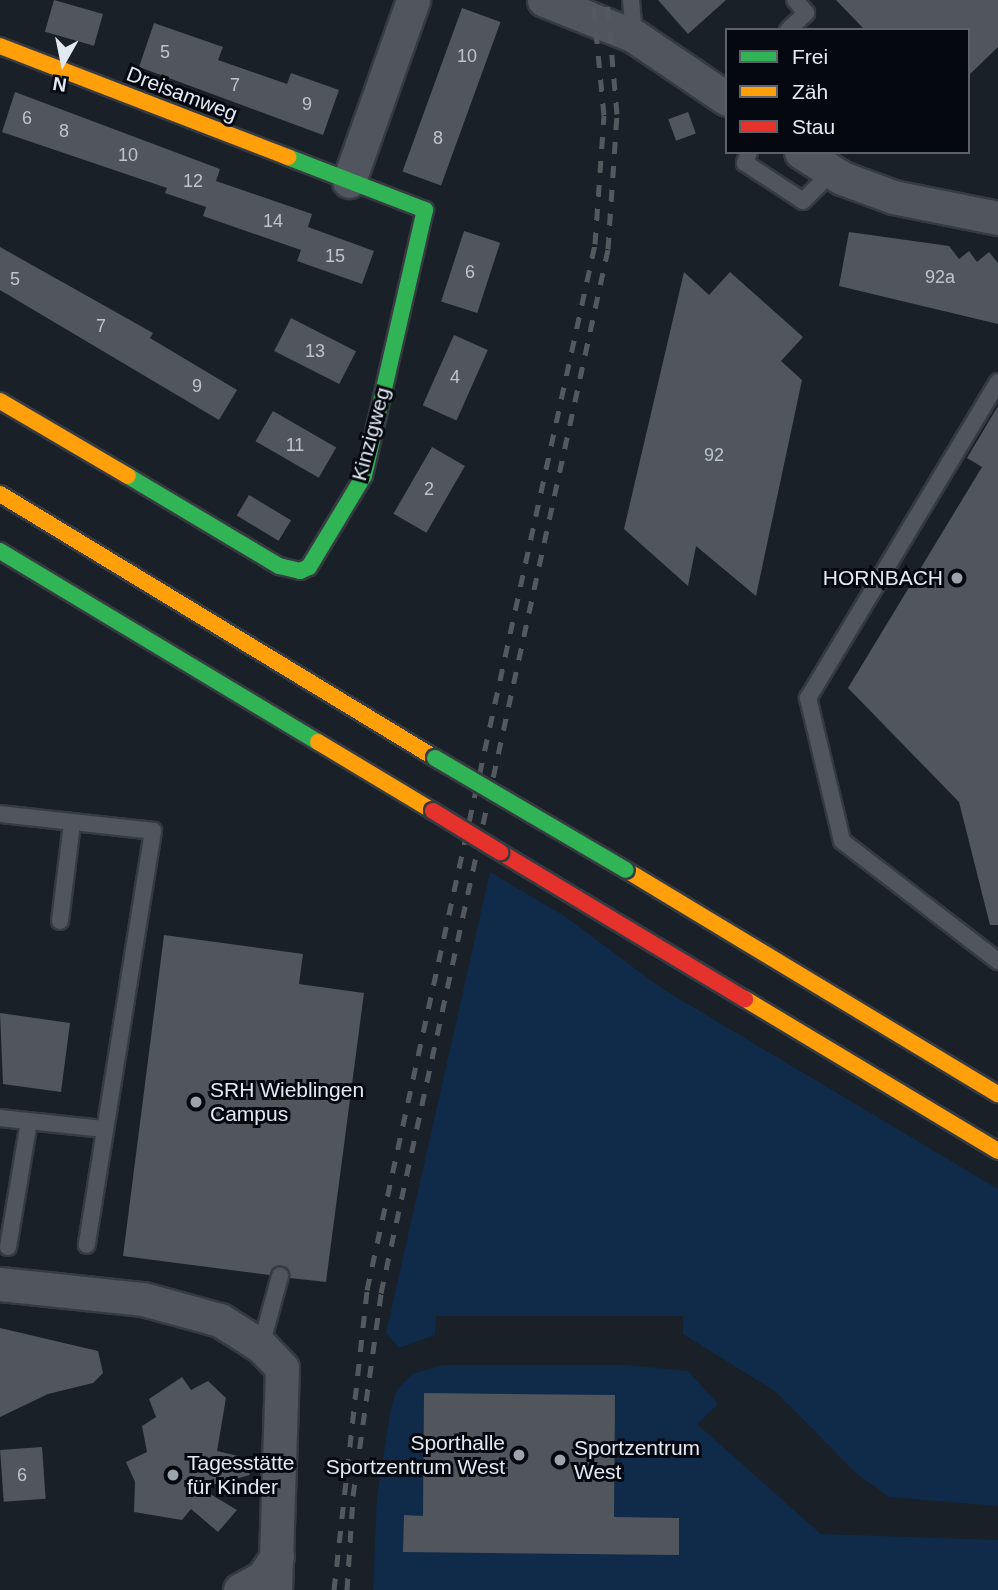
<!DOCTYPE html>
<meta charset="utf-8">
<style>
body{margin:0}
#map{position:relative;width:998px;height:1590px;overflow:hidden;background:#192027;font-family:Arial,sans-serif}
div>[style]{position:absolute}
.green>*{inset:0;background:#102a4a}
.building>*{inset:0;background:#51565d;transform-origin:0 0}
.roads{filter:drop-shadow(2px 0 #363a41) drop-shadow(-2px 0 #363a41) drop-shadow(0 2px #363a41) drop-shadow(0 -2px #363a41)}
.lane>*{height:16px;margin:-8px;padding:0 8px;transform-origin:8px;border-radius:8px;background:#51555d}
.street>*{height:33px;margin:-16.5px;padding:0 16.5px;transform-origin:16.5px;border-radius:16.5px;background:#51555d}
.fast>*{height:16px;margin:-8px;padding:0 8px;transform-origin:8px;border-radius:8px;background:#30b455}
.slow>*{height:16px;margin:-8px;padding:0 8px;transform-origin:8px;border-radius:8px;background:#ff9f0a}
.jam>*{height:16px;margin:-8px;padding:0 8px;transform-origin:8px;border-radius:8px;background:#e5322d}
.rail>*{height:5px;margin-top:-2.5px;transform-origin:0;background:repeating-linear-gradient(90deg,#54595e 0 12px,transparent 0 24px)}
.bridges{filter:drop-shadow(2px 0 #363a41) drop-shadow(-2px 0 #363a41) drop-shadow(0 2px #363a41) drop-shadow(0 -2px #363a41)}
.fast-bridge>*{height:16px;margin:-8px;padding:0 8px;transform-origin:8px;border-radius:8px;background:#30b455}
.jam-bridge>*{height:16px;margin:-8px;padding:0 8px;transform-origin:8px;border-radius:8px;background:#e5322d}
.dots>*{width:19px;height:19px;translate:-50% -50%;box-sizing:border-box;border:4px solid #05080f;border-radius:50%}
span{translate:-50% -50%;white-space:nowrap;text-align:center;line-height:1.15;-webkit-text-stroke:6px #05080f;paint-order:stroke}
.number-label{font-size:18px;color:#bdc4ce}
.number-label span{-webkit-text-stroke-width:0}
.street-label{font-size:21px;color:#e1e9f3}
.poi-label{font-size:21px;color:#e1e9f3}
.right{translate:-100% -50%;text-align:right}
.left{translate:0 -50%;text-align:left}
.legend{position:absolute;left:725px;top:28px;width:245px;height:126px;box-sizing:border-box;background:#05080f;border:2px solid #5d626a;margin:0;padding:9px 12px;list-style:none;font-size:21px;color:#e1e9f3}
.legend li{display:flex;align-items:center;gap:14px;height:35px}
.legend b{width:35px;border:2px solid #5d626a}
.north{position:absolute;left:28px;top:28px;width:70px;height:70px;-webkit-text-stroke:5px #05080f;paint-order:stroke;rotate:189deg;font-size:19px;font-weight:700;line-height:28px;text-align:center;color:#e1e9f3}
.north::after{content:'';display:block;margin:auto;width:24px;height:32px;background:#e1e9f3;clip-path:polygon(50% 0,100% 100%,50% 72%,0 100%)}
</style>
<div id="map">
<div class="green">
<div style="clip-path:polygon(490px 872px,566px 917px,661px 988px,998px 1189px,998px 1506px,889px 1497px,857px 1474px,776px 1392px,683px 1334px,683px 1316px,436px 1316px,435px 1335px,399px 1348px,386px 1333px)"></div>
<div style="clip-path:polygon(442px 1365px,625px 1365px,688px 1371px,718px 1404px,697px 1424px,821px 1534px,998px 1540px,998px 1590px,373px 1590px,377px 1496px,391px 1408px,397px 1390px,412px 1374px)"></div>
</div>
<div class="building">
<div style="left:54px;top:0;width:51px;height:33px;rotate:16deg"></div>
<div style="clip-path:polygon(658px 0,726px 0,688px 34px)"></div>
<div style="clip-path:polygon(836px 0,998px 0,998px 47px,968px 76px,968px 30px,865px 30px)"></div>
<div style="left:462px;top:8px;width:41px;height:174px;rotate:20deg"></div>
<div style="clip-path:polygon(154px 23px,223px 47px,218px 60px,287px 84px,291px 73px,339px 90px,323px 135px,139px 67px)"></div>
<div style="clip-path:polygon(15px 92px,220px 169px,216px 181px,312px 214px,308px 227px,374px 251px,362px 284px,297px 261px,301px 250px,203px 216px,206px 207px,165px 193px,167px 188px,2px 132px)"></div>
<div style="left:688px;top:112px;width:23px;height:21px;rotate:70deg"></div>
<div style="left:464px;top:231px;width:38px;height:74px;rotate:18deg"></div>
<div style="clip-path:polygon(849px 232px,949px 246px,959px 259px,969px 251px,977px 262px,989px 252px,998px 263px,998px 324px,839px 286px)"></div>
<div style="clip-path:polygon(0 247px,153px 333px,150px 338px,237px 390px,219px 420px,0 290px)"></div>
<div style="clip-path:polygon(684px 272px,709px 295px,730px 272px,803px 337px,781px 361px,802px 380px,756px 596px,696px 546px,688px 586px,624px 529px)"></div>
<div style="left:291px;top:318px;width:73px;height:37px;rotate:27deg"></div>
<div style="left:454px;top:335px;width:37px;height:77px;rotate:24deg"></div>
<div style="clip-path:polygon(998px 406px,998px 925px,990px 925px,959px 802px,848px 688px,982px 467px,967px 458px)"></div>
<div style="left:273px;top:411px;width:73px;height:35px;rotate:30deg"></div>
<div style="left:432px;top:447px;width:38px;height:77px;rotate:30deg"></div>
<div style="left:249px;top:495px;width:49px;height:24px;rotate:31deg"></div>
<div style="clip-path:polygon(164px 935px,303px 954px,299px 984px,364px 993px,326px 1282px,290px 1278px,282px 1266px,269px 1275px,123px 1256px)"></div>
<div style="clip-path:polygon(0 1013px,70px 1023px,61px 1092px,3px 1084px)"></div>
<div style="clip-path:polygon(0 1328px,98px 1351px,103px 1373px,93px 1383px,48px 1394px,0 1417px)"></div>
<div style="clip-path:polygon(182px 1377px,191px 1390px,208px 1381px,226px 1398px,217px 1451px,242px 1457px,250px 1475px,200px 1488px,237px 1510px,218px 1532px,191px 1509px,182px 1520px,134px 1512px,135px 1482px,126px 1462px,147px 1452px,142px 1426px,156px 1417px,149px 1399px)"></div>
<div style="clip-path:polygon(424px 1393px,615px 1395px,614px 1517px,679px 1518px,679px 1555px,403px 1552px,404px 1515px,423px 1516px)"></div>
<div style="left:42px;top:1447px;width:52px;height:42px;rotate:86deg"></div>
</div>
<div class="roads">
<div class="lane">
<div style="left:631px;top:0;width:36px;rotate:85deg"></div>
<div style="left:788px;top:30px;width:25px;rotate:-43deg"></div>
<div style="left:806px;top:13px;width:17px;rotate:-130deg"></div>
<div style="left:749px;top:152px;width:12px;rotate:110deg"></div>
<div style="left:745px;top:163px;width:69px;rotate:33.2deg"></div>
<div style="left:803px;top:201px;width:41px;rotate:-45deg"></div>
<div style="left:998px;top:382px;width:369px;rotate:121deg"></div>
<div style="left:808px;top:698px;width:147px;rotate:76.6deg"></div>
<div style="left:842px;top:841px;width:197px;rotate:37.6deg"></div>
<div style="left:0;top:814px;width:154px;rotate:6.3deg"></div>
<div style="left:153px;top:831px;width:419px;rotate:99.1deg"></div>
<div style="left:60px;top:921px;width:99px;rotate:-83deg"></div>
<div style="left:0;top:1118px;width:104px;rotate:6.1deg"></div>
<div style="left:8px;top:1247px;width:127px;rotate:-80.5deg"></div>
<div style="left:261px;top:1346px;width:73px;rotate:-74.8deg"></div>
</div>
<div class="street">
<div style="left:544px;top:0;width:97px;rotate:21.8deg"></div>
<div style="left:634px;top:36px;width:112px;rotate:34.1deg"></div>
<div style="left:801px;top:152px;width:49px;rotate:32.4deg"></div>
<div style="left:842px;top:178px;width:54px;rotate:20.4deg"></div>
<div style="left:893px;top:197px;width:107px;rotate:11.3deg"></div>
<div style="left:349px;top:181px;width:192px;rotate:-70.5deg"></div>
<div style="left:0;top:1284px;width:144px;rotate:6deg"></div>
<div style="left:143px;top:1299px;width:80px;rotate:15.3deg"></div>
<div style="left:220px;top:1320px;width:49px;rotate:32.4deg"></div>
<div style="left:261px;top:1346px;width:30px;rotate:46deg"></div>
<div style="left:282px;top:1368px;width:222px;rotate:91.8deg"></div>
<div style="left:240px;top:1590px;width:26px;rotate:-29deg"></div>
<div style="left:263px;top:1577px;width:25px;rotate:-56deg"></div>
</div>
<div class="fast">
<div style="left:128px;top:476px;width:176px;rotate:30.8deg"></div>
<div style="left:279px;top:566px;width:22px;rotate:13deg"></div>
<div style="left:300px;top:571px;width:10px;rotate:-24deg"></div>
<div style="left:309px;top:567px;width:106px;rotate:-58.9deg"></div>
<div style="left:364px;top:476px;width:273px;rotate:-77.1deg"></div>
<div style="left:425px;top:210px;width:147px;rotate:-158.9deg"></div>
<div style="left:0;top:551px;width:371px;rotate:31deg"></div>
</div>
<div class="slow">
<div style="left:0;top:46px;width:309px;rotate:21.1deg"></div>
<div style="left:0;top:401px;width:148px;rotate:30.4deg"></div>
<div style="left:0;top:494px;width:509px;rotate:31.25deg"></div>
<div style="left:318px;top:742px;width:134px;rotate:31deg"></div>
<div style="left:626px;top:870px;width:434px;rotate:31.1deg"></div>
<div style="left:745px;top:999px;width:295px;rotate:31deg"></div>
</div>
<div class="jam">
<div style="left:500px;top:852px;width:286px;rotate:31deg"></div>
</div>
</div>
<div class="rail">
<div style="left:334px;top:1590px;width:302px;rotate:-83.7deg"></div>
<div style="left:367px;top:1290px;width:1071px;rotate:-77.7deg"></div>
<div style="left:595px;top:244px;width:129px;rotate:-86deg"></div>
<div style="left:604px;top:115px;width:116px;rotate:-95.5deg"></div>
<div style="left:347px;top:1590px;width:94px;rotate:-86.3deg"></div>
<div style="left:353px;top:1496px;width:205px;rotate:-82.1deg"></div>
<div style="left:381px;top:1293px;width:1068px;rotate:-77.73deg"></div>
<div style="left:608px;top:249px;width:135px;rotate:-86.2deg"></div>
<div style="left:617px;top:114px;width:114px;rotate:-95deg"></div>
</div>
<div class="bridges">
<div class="fast-bridge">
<div style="left:435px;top:758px;width:221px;rotate:30.4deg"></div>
</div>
<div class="jam-bridge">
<div style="left:433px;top:811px;width:79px;rotate:31.5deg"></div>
</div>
</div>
<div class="dots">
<div style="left:957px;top:578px;background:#9ba3ac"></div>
<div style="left:196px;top:1102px;background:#9ba3ac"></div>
<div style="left:519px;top:1455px;background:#9ba3ac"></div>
<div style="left:560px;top:1460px;background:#9ba3ac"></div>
<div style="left:173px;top:1475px;background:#9ba3ac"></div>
</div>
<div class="number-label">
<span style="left:165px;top:52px">5</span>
<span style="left:467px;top:56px">10</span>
<span style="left:235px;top:85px">7</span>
<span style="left:307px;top:104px">9</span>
<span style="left:27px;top:118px">6</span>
<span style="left:64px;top:131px">8</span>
<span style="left:438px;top:138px">8</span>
<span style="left:128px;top:155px">10</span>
<span style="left:193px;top:181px">12</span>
<span style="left:273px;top:221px">14</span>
<span style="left:335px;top:256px">15</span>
<span style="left:470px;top:272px">6</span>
<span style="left:940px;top:277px">92a</span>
<span style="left:15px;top:279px">5</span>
<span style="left:101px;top:326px">7</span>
<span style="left:315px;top:351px">13</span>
<span style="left:455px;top:377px">4</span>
<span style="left:197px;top:386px">9</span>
<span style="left:295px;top:445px">11</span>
<span style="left:714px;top:455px">92</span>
<span style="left:429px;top:489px">2</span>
<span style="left:22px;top:1475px">6</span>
</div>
<div class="street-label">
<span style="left:182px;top:94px;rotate:21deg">Dreisamweg</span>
<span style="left:371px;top:434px;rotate:-75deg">Kinzigweg</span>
</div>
<div class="poi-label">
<span class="right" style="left:943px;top:578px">HORNBACH</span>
<span class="left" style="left:210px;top:1102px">SRH Wieblingen<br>Campus</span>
<span class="right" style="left:505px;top:1455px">Sporthalle<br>Sportzentrum West</span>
<span class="left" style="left:574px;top:1460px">Sportzentrum<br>West</span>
<span class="left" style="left:187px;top:1475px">Tagesstätte<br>für Kinder</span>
</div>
<ul class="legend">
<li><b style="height:9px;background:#30b455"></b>Frei</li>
<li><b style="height:9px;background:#ff9f0a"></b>Zäh</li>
<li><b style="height:9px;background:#e5322d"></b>Stau</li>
</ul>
<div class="north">N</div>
</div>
